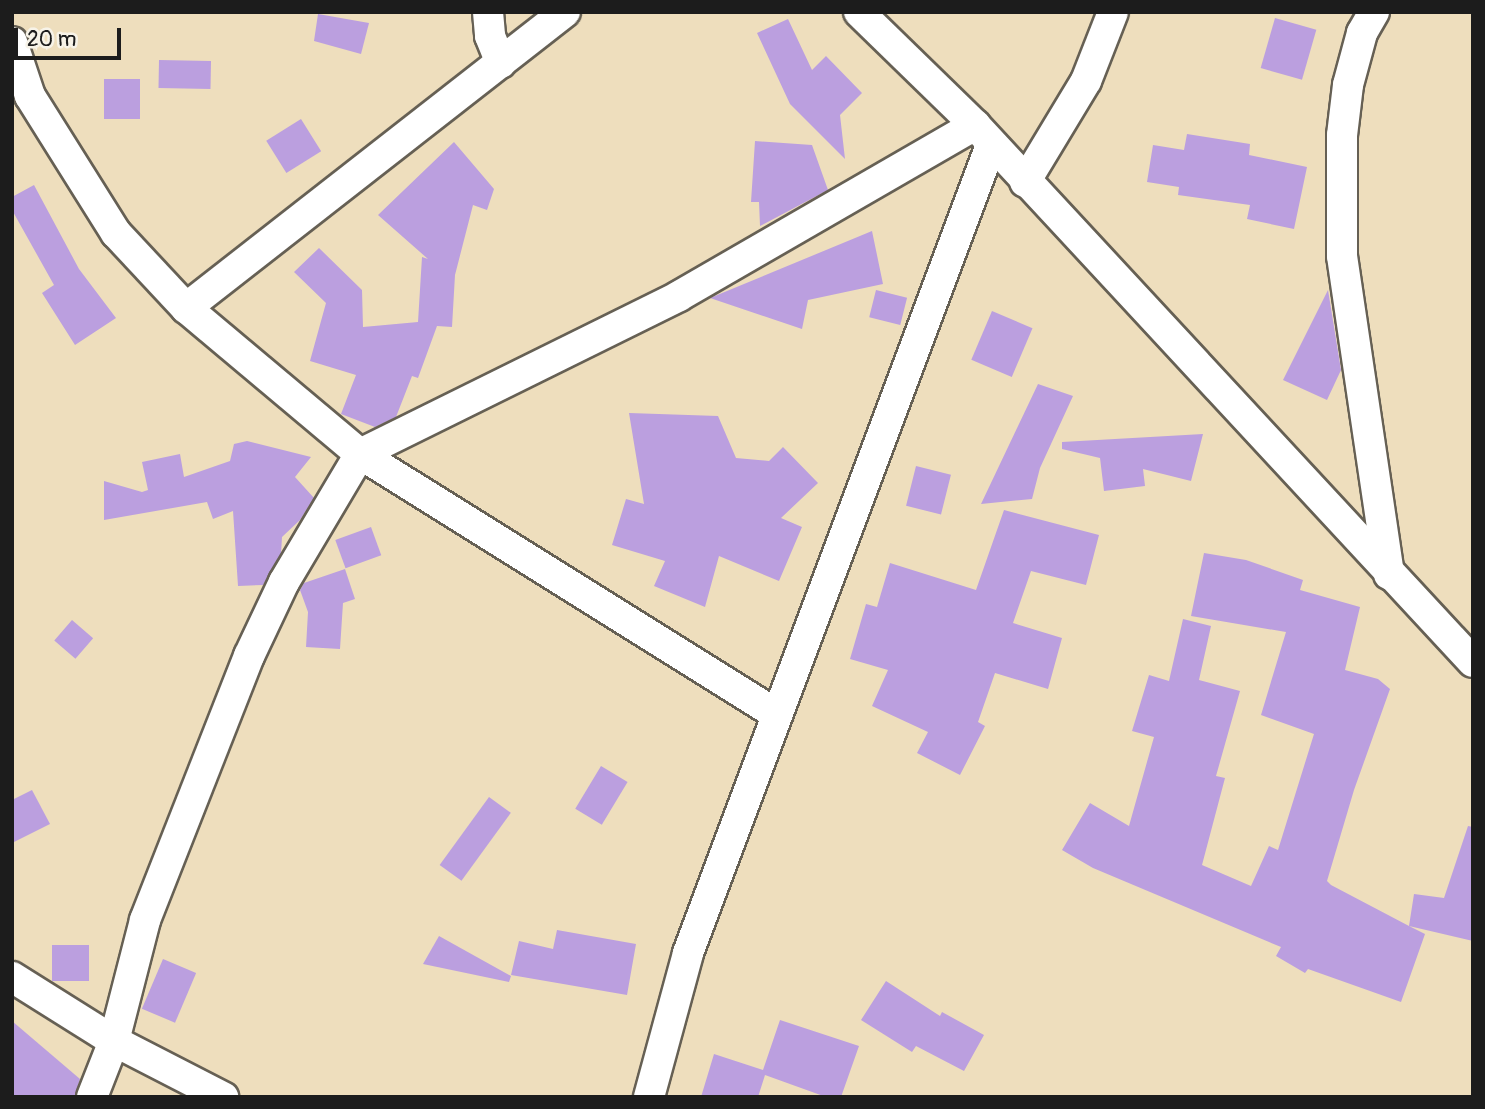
<!DOCTYPE html>
<style>
body{margin:0}
#map{position:relative;width:1485px;height:1109px;overflow:hidden;background:#eedebd;font-family:Pangolin,sans-serif}
div>[style]{position:absolute}
.building>*{inset:0;background:#bb9fdf;transform-origin:0 0}
.roads{filter:drop-shadow(2px 0 #666054) drop-shadow(-2px 0 #666054) drop-shadow(0 2px #666054) drop-shadow(0 -2px #666054)}
.minor>*{height:30px;margin:-15px;padding:0 15px;transform-origin:15px;border-radius:15px;background:#fff}
span{translate:-50% -50%;white-space:nowrap;text-align:center;line-height:1.15;-webkit-text-stroke:5px #f7f3e8;paint-order:stroke}
.frame{position:absolute;inset:0;border:14px solid #1c1c1c;pointer-events:none}
.scale{position:absolute;left:14px;top:28px;width:107px;height:32px;box-sizing:border-box;border:4px solid #1c1c1c;border-top:0;padding-left:9px;font-size:21px;line-height:24px;white-space:nowrap;color:#1c1c1c;-webkit-text-stroke:5px #f7f3e8;paint-order:stroke}
</style>
<div id="map">
<div class="building">
<div style="clip-path:polygon(318px 14px,369px 23px,361px 54px,314px 41px)"></div>
<div style="left:1275px;top:18px;width:43px;height:52px;rotate:16deg"></div>
<div style="clip-path:polygon(788px 19px,812px 70px,826px 56px,862px 93px,840px 115px,845px 159px,790px 104px,757px 33px)"></div>
<div style="left:159px;top:60px;width:52px;height:28px;rotate:1deg"></div>
<div style="left:104px;top:79px;width:36px;height:40px"></div>
<div style="left:301px;top:119px;width:38px;height:41px;rotate:58deg"></div>
<div style="clip-path:polygon(1187px 134px,1250px 144px,1249px 155px,1307px 167px,1294px 229px,1247px 219px,1250px 205px,1178px 195px,1179px 187px,1147px 182px,1153px 145px,1184px 150px)"></div>
<div style="clip-path:polygon(755px 141px,812px 145px,828px 190px,760px 226px,759px 202px,751px 202px)"></div>
<div style="clip-path:polygon(454px 142px,494px 189px,487px 210px,473px 205px,455px 275px,452px 327px,437px 326px,418px 378px,412px 376px,396px 417px,375px 427px,341px 414px,356px 375px,310px 361px,326px 303px,294px 272px,319px 248px,362px 290px,363px 327px,418px 322px,422px 257px,428px 259px,378px 215px)"></div>
<div style="clip-path:polygon(34px 185px,79px 269px,116px 318px,75px 345px,42px 293px,54px 285px,12px 210px,12px 197px)"></div>
<div style="clip-path:polygon(872px 231px,883px 284px,808px 300px,802px 329px,710px 298px)"></div>
<div style="left:876px;top:290px;width:32px;height:28px;rotate:14deg"></div>
<div style="clip-path:polygon(1328px 290px,1341px 370px,1327px 400px,1283px 380px)"></div>
<div style="left:992px;top:311px;width:44px;height:53px;rotate:23deg"></div>
<div style="clip-path:polygon(1038px 384px,1073px 396px,1040px 468px,1032px 499px,981px 504px)"></div>
<div style="clip-path:polygon(629px 413px,718px 416px,736px 458px,769px 461px,783px 447px,818px 483px,781px 518px,802px 527px,779px 581px,719px 556px,705px 607px,654px 586px,665px 561px,612px 545px,626px 499px,644px 504px)"></div>
<div style="clip-path:polygon(1203px 434px,1191px 481px,1143px 469px,1145px 486px,1104px 491px,1100px 458px,1062px 449px,1062px 442px)"></div>
<div style="clip-path:polygon(247px 441px,311px 457px,295px 477px,314px 498px,300px 520px,282px 537px,281px 554px,263px 585px,238px 586px,233px 511px,213px 519px,207px 502px,104px 520px,104px 481px,142px 492px,148px 490px,142px 462px,180px 454px,184px 477px,230px 461px,234px 444px)"></div>
<div style="left:916px;top:466px;width:36px;height:41px;rotate:14deg"></div>
<div style="clip-path:polygon(1004px 510px,1099px 535px,1086px 585px,1031px 571px,1013px 623px,1062px 638px,1048px 689px,995px 673px,978px 722px,985px 726px,960px 775px,917px 753px,928px 732px,872px 706px,888px 670px,850px 659px,866px 604px,877px 607px,890px 563px,976px 590px)"></div>
<div style="left:371px;top:527px;width:30px;height:38px;rotate:70deg"></div>
<div style="clip-path:polygon(1204px 553px,1246px 560px,1303px 580px,1300px 590px,1360px 607px,1345px 670px,1378px 679px,1390px 689px,1354px 790px,1327px 881px,1331px 885px,1409px 926px,1414px 894px,1444px 898px,1468px 826px,1473px 827px,1473px 941px,1409px 926px,1425px 934px,1401px 1002px,1308px 969px,1305px 973px,1276px 956px,1281px 947px,1093px 868px,1062px 850px,1090px 803px,1129px 826px,1154px 737px,1132px 731px,1149px 675px,1169px 681px,1183px 619px,1211px 626px,1199px 680px,1240px 691px,1216px 776px,1225px 778px,1202px 865px,1251px 886px,1269px 846px,1278px 850px,1314px 734px,1261px 715px,1286px 632px,1191px 616px)"></div>
<div style="clip-path:polygon(345px 569px,355px 599px,343px 603px,340px 649px,306px 647px,308px 612px,300px 590px,304px 583px)"></div>
<div style="left:72px;top:620px;width:28px;height:27px;rotate:41deg"></div>
<div style="left:601px;top:766px;width:31px;height:50px;rotate:31deg"></div>
<div style="clip-path:polygon(32px 790px,50px 824px,12px 843px,12px 800px)"></div>
<div style="left:489px;top:797px;width:27px;height:84px;rotate:36deg"></div>
<div style="clip-path:polygon(557px 930px,636px 944px,627px 995px,511px 975px,519px 941px,553px 949px)"></div>
<div style="clip-path:polygon(439px 936px,511px 976px,509px 982px,423px 964px)"></div>
<div style="left:52px;top:945px;width:37px;height:36px"></div>
<div style="left:163px;top:959px;width:36px;height:54px;rotate:23deg"></div>
<div style="clip-path:polygon(886px 981px,940px 1016px,942px 1012px,984px 1035px,964px 1071px,916px 1046px,912px 1052px,861px 1020px)"></div>
<div style="clip-path:polygon(780px 1020px,859px 1046px,841px 1097px,826px 1097px,765px 1075px,758px 1097px,701px 1097px,714px 1054px,763px 1070px)"></div>
<div style="clip-path:polygon(12px 1021px,80px 1079px,75px 1097px,12px 1097px)"></div>
</div>
<div class="roads">
<div class="minor">
<div style="left:488px;top:12px;width:24px;rotate:85deg"></div>
<div style="left:490px;top:36px;width:29px;rotate:68deg"></div>
<div style="left:859px;top:12px;width:162px;rotate:44.2deg"></div>
<div style="left:975px;top:125px;width:732px;rotate:47.16deg"></div>
<div style="left:1374px;top:12px;width:24px;rotate:120deg"></div>
<div style="left:1362px;top:33px;width:54px;rotate:105.1deg"></div>
<div style="left:1348px;top:85px;width:50px;rotate:96.8deg"></div>
<div style="left:1342px;top:135px;width:121px;rotate:90deg"></div>
<div style="left:1342px;top:256px;width:322px;rotate:81.6deg"></div>
<div style="left:12px;top:42px;width:57px;rotate:71.6deg"></div>
<div style="left:30px;top:96px;width:162px;rotate:57.9deg"></div>
<div style="left:116px;top:233px;width:103px;rotate:47deg"></div>
<div style="left:186px;top:308px;width:227px;rotate:40deg"></div>
<div style="left:360px;top:454px;width:492px;rotate:32deg"></div>
<div style="left:1025px;top:182px;width:118px;rotate:-58.9deg"></div>
<div style="left:1086px;top:81px;width:74px;rotate:-68.6deg"></div>
<div style="left:186px;top:308px;width:481px;rotate:-38deg"></div>
<div style="left:12px;top:977px;width:120px;rotate:32.1deg"></div>
<div style="left:114px;top:1041px;width:123px;rotate:27.2deg"></div>
<div style="left:92px;top:1097px;width:60px;rotate:-68.6deg"></div>
<div style="left:114px;top:1041px;width:125px;rotate:-75.6deg"></div>
<div style="left:145px;top:920px;width:284px;rotate:-68.5deg"></div>
<div style="left:249px;top:656px;width:82px;rotate:-64.7deg"></div>
<div style="left:284px;top:582px;width:149px;rotate:-59.3deg"></div>
<div style="left:360px;top:454px;width:356px;rotate:-26.3deg"></div>
<div style="left:679px;top:296px;width:342px;rotate:-30deg"></div>
<div style="left:649px;top:1097px;width:149px;rotate:-74.8deg"></div>
<div style="left:688px;top:953px;width:863px;rotate:-69.44deg"></div>
</div>
</div>
<div class="frame"></div>
<div class="scale">20 m</div>
</div>
